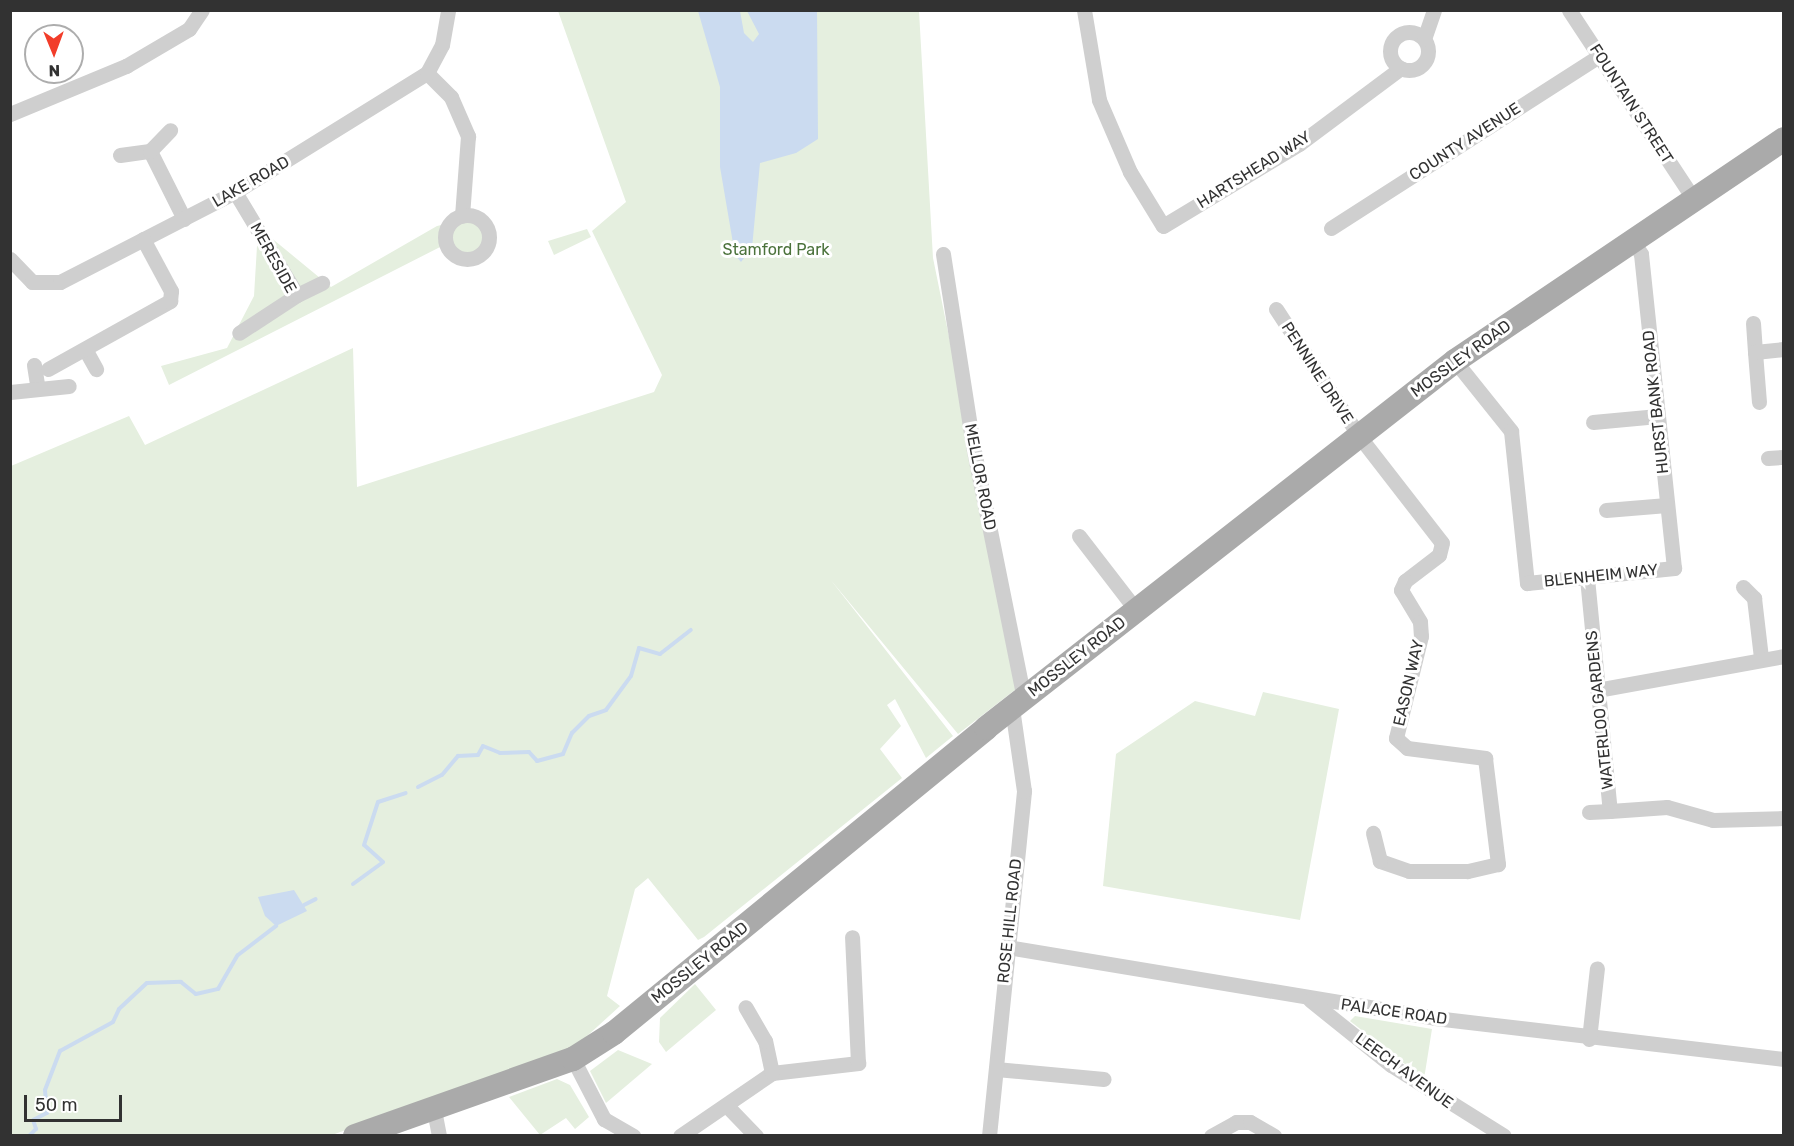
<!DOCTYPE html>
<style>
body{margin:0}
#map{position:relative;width:1794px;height:1146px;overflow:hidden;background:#fff;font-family:Rubik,sans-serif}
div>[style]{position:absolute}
.green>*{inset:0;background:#e5efdf}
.water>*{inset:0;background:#cbdbf0}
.stream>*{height:4px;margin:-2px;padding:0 2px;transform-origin:2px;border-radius:2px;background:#cbdbf0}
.minor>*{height:15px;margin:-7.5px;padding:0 7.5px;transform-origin:7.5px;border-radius:7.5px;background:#cfcfcf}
.minor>.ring{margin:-7.5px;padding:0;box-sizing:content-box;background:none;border:15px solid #cfcfcf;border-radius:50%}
.primary>*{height:24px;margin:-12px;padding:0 12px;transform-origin:12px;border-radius:12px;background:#aaa}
span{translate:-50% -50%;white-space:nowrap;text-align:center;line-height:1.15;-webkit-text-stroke:6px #fff;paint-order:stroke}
.street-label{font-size:16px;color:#323232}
.park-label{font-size:16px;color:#4b723b}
.frame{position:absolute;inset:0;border:12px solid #323232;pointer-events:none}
.north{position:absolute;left:24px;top:24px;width:60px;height:60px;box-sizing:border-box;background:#fff;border:2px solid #adadad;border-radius:50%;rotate:179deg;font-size:16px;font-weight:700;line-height:24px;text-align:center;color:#323232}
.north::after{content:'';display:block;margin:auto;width:21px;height:27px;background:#f23d2a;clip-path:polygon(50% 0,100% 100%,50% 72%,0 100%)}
.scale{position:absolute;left:24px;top:1095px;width:98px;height:27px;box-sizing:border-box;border:3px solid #323232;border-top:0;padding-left:8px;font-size:18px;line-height:21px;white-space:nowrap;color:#323232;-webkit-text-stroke:4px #fff;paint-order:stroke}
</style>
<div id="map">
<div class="green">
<div style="clip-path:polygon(558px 11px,919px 11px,933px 258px,1020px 686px,958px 734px,830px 579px,953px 736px,926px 758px,895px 699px,887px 705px,901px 726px,880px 749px,902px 778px,704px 937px,698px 940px,648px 878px,635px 889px,607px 996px,620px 1006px,575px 1047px,332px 1135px,11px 1136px,11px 466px,129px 416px,145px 445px,353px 348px,357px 487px,654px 392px,662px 375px,592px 231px,626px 202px)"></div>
<div style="clip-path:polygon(476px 217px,488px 233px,478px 255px,460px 258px,446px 244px,169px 385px,161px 366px,227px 348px,254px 296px,257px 246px,269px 236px,331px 287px,437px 226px)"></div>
<div style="clip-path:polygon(587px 229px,591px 237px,554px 255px,548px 241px)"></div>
<div style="clip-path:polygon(1263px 692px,1339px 709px,1300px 920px,1103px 886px,1116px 754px,1195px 701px,1255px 716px)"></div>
<div style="clip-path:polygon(695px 984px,716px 1010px,666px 1052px,659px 1042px,660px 1018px)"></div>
<div style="clip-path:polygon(1355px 1016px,1432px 1029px,1424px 1079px,1350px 1021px)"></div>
<div style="clip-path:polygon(618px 1050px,652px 1064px,606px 1103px,590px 1071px)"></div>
<div style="clip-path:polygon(557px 1079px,570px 1085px,589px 1117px,575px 1129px,566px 1118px,540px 1135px,509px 1097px)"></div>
</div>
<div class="water">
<div style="clip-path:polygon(698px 11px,740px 11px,744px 33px,753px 42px,759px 34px,747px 11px,817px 11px,818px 139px,796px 153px,760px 163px,752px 248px,741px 262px,735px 255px,720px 167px,720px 87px)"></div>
<div style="clip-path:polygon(294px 890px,307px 911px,276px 926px,265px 916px,258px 897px)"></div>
</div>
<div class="stream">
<div style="left:418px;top:787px;width:27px;rotate:-27deg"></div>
<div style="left:442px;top:775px;width:25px;rotate:-50deg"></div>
<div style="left:458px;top:756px;width:20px;rotate:-3deg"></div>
<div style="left:478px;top:755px;width:10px;rotate:-61deg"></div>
<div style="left:483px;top:746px;width:18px;rotate:22deg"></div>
<div style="left:500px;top:753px;width:29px;rotate:-2deg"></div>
<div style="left:529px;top:752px;width:12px;rotate:48deg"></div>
<div style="left:537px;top:761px;width:27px;rotate:-15deg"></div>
<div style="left:563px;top:754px;width:23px;rotate:-67deg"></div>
<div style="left:572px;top:733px;width:24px;rotate:-45deg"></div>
<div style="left:589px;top:716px;width:18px;rotate:-19deg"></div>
<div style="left:606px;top:710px;width:42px;rotate:-53.7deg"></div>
<div style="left:631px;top:676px;width:29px;rotate:-74deg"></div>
<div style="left:639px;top:648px;width:22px;rotate:16deg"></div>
<div style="left:660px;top:654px;width:39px;rotate:-38deg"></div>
<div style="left:353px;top:884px;width:37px;rotate:-36deg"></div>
<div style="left:383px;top:862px;width:25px;rotate:-138deg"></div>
<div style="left:364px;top:845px;width:45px;rotate:-72deg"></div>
<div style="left:378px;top:802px;width:29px;rotate:-18deg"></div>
<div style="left:304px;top:905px;width:13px;rotate:-27deg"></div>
<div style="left:29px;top:1136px;width:10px;rotate:-45deg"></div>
<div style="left:36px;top:1129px;width:9px;rotate:-108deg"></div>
<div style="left:33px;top:1120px;width:16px;rotate:-27deg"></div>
<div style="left:47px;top:1113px;width:23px;rotate:-95deg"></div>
<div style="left:45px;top:1090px;width:42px;rotate:-69deg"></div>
<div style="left:60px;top:1051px;width:60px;rotate:-28.7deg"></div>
<div style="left:113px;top:1022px;width:14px;rotate:-65deg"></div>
<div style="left:119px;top:1009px;width:38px;rotate:-43deg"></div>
<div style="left:147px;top:983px;width:34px;rotate:-2deg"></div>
<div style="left:181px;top:982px;width:19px;rotate:39deg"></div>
<div style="left:196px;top:994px;width:23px;rotate:-13deg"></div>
<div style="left:218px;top:989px;width:39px;rotate:-60deg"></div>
<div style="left:238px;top:955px;width:48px;rotate:-37.3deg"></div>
</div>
<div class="minor">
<div style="left:1084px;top:10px;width:91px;rotate:80.5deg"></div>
<div style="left:1099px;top:100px;width:78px;rotate:66.7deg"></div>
<div style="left:1130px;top:172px;width:63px;rotate:58.6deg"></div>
<div style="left:1163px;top:226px;width:159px;rotate:-31.1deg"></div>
<div style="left:1299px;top:144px;width:127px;rotate:-36.7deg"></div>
<div style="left:1569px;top:10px;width:225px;rotate:56.6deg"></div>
<div class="ring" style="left:1390px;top:32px;width:23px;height:23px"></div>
<div style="left:1424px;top:39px;width:31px;rotate:-71deg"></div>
<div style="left:427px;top:73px;width:34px;rotate:45deg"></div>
<div style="left:451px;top:97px;width:43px;rotate:66.4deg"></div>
<div style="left:468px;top:136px;width:80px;rotate:94.3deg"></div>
<div style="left:10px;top:114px;width:126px;rotate:-22.5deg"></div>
<div style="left:126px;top:66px;width:73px;rotate:-30.4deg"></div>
<div style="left:189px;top:29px;width:23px;rotate:-56deg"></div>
<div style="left:150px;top:151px;width:76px;rotate:63.4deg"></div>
<div style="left:120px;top:155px;width:30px;rotate:-8deg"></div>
<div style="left:150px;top:151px;width:29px;rotate:-46deg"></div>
<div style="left:235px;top:192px;width:120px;rotate:59deg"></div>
<div style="left:297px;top:295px;width:69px;rotate:146.8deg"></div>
<div class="ring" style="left:445px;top:215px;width:29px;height:29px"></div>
<div style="left:1331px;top:228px;width:318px;rotate:-32.7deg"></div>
<div style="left:943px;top:254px;width:194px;rotate:81.1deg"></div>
<div style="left:973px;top:446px;width:258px;rotate:78.6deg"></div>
<div style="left:10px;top:259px;width:32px;rotate:46deg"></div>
<div style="left:32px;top:282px;width:28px"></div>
<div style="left:60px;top:282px;width:197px;rotate:-27.2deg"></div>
<div style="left:235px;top:192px;width:226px;rotate:-31.8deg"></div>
<div style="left:427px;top:73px;width:32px;rotate:-62deg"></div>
<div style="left:442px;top:45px;width:36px;rotate:-80deg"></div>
<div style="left:297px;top:295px;width:28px;rotate:-26deg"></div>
<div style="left:1276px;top:309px;width:152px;rotate:56.8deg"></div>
<div style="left:1359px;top:436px;width:135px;rotate:52.2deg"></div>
<div style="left:1442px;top:543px;width:12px;rotate:104deg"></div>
<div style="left:1439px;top:555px;width:43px;rotate:142.6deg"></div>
<div style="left:1405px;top:581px;width:10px;rotate:114deg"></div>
<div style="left:1401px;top:590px;width:37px;rotate:59deg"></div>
<div style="left:1420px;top:622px;width:14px;rotate:86deg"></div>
<div style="left:1421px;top:636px;width:105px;rotate:103.8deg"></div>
<div style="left:1396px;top:738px;width:15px;rotate:42deg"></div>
<div style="left:1407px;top:748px;width:79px;rotate:7.3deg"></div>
<div style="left:1485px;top:758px;width:107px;rotate:83deg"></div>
<div style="left:1498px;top:864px;width:32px;rotate:167deg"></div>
<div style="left:1467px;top:871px;width:58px;rotate:180deg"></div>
<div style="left:1409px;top:871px;width:31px;rotate:-161deg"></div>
<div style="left:1380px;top:861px;width:29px;rotate:-104deg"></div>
<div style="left:1753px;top:323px;width:29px;rotate:86deg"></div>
<div style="left:85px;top:349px;width:23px;rotate:61deg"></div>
<div style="left:1455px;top:361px;width:90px;rotate:51.3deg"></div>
<div style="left:1511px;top:431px;width:153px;rotate:84deg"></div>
<div style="left:1527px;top:583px;width:148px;rotate:-5.8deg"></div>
<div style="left:1674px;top:568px;width:316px;rotate:-96deg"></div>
<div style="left:1641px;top:254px;width:17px;rotate:-121deg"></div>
<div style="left:34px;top:365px;width:24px;rotate:81deg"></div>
<div style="left:48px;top:369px;width:140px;rotate:-29.1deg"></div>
<div style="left:170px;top:301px;width:10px;rotate:-84deg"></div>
<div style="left:171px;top:291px;width:59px;rotate:-118.3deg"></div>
<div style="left:10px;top:392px;width:59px;rotate:-5.8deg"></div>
<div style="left:1759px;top:402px;width:50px;rotate:-94.6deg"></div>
<div style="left:1755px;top:352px;width:29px;rotate:-6deg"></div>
<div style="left:1593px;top:422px;width:65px;rotate:-5.3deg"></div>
<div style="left:1768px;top:458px;width:16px;rotate:-4deg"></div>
<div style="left:1606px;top:510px;width:61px;rotate:-4.7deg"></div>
<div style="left:1079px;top:536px;width:93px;rotate:52.4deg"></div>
<div style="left:1587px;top:578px;width:234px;rotate:84.4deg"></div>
<div style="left:1610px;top:811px;width:57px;rotate:-4deg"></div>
<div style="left:1667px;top:807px;width:48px;rotate:15.8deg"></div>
<div style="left:1713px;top:820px;width:71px;rotate:-1.6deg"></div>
<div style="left:1743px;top:587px;width:16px;rotate:45deg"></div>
<div style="left:1754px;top:598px;width:60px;rotate:83.3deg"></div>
<div style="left:1597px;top:690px;width:190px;rotate:-10.3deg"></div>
<div style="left:1589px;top:812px;width:21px;rotate:-3deg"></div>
<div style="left:1007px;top:947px;width:434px;rotate:9.4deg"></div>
<div style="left:1435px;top:1018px;width:351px;rotate:6.7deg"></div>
<div style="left:1310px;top:1000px;width:104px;rotate:38.7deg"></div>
<div style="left:1391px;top:1065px;width:133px;rotate:32.1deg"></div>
<div style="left:1589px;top:1039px;width:71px;rotate:-83.6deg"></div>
<div style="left:573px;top:1059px;width:68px;rotate:62.7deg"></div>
<div style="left:604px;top:1119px;width:34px;rotate:30deg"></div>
<div style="left:996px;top:1069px;width:108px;rotate:5.3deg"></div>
<div style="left:772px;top:1073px;width:87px;rotate:-6.6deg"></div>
<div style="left:858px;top:1063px;width:126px;rotate:-92.7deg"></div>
<div style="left:727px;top:1106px;width:42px;rotate:46deg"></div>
<div style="left:434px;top:1110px;width:26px;rotate:79deg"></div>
<div style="left:680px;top:1136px;width:112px;rotate:-34.4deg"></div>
<div style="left:772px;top:1073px;width:33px;rotate:-102deg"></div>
<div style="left:765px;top:1041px;width:39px;rotate:-120deg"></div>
<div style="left:989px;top:1136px;width:347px;rotate:-84.2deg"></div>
<div style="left:1024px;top:791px;width:84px;rotate:-98.2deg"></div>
<div style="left:1211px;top:1136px;width:29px;rotate:-29deg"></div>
<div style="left:1236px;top:1122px;width:14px"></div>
<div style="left:1250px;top:1122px;width:28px;rotate:30deg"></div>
</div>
<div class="primary">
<div style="left:355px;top:1136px;width:231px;rotate:-19.5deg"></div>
<div style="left:573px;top:1059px;width:49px;rotate:-32.4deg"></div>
<div style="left:614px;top:1033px;width:481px;rotate:-39.3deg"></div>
<div style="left:986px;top:728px;width:596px;rotate:-38.04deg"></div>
<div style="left:1455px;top:361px;width:397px;rotate:-34deg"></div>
</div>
<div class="street-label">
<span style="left:1631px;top:104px;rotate:57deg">FOUNTAIN STREET</span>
<span style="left:1465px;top:142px;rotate:-33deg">COUNTY AVENUE</span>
<span style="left:1254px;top:170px;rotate:-32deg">HARTSHEAD WAY</span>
<span style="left:251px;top:182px;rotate:-30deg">LAKE ROAD</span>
<span style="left:273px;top:258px;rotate:61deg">MERESIDE</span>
<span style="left:1461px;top:359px;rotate:-36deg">MOSSLEY ROAD</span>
<span style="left:1317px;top:373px;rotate:57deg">PENNINE DRIVE</span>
<span style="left:1656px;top:402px;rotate:-96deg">HURST BANK ROAD</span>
<span style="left:980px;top:477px;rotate:79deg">MELLOR ROAD</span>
<span style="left:1601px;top:576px;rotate:-6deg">BLENHEIM WAY</span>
<span style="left:1077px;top:657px;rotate:-38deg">MOSSLEY ROAD</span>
<span style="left:1409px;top:683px;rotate:-77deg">EASON WAY</span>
<span style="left:1600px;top:710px;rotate:-96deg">WATERLOO GARDENS</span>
<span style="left:1010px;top:921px;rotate:-84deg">ROSE HILL ROAD</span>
<span style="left:700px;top:963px;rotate:-39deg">MOSSLEY ROAD</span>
<span style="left:1394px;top:1012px;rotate:8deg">PALACE ROAD</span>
<span style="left:1404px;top:1071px;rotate:36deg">LEECH AVENUE</span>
</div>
<div class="park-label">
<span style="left:776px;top:250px">Stamford Park</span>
</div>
<div class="frame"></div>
<div class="north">N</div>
<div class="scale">50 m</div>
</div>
